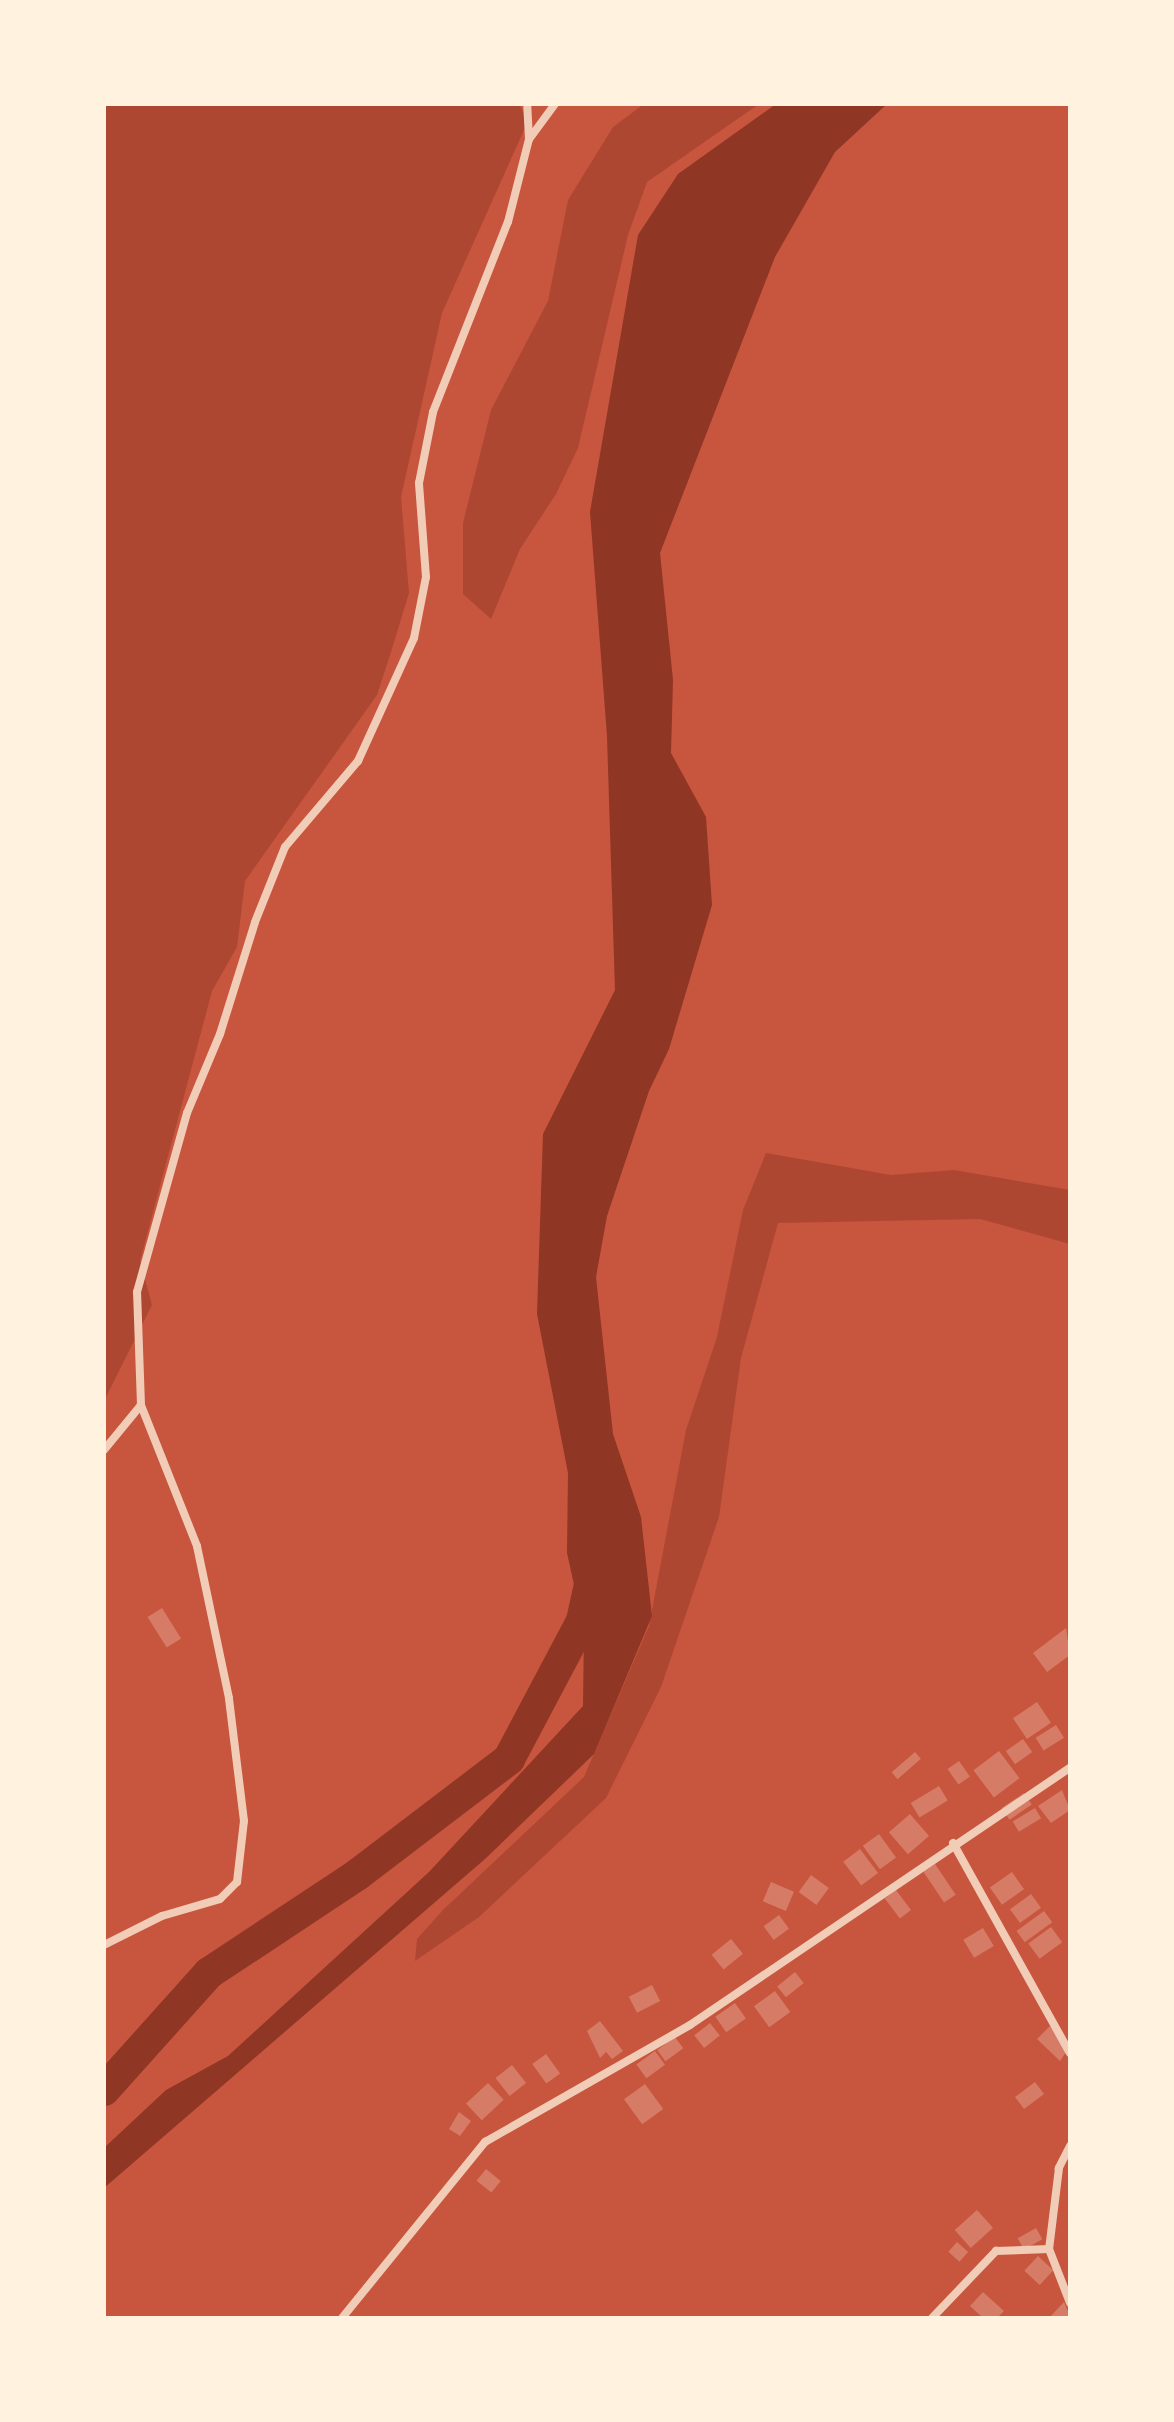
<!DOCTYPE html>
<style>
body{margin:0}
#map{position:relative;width:1174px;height:2422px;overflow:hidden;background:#c8553d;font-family:Signika,sans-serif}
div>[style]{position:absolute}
.green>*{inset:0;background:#ae4732}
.water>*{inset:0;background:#8f3625}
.river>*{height:32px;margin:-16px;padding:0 16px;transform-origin:16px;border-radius:16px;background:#8f3625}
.building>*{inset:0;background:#d67c66;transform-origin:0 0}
.minor>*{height:8px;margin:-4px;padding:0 4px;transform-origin:4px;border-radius:4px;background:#f1ccb7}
span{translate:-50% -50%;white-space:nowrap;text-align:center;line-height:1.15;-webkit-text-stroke:7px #fff3e0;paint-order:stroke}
.frame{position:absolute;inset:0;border:106px solid #fff3e0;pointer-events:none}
</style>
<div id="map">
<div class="green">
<div style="clip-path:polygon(104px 104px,519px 104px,528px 121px,442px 313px,401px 497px,409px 593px,391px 652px,377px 695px,245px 881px,237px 947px,212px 991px,140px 1261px,152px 1305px,104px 1401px)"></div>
<div style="clip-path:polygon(644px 104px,759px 104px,647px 182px,628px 235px,578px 448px,556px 494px,520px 549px,491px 619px,463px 594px,463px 523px,491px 410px,548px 301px,568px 200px,613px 127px)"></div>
<div style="clip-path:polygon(766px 1153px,891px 1175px,954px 1170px,1070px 1190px,1070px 1244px,980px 1219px,778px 1223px,741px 1358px,719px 1517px,661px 1687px,606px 1798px,479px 1917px,415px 1961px,417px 1939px,443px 1910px,584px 1777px,649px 1626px,686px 1430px,717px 1337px,743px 1210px)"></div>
</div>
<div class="water">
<div style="clip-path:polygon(776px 104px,887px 104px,835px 152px,775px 257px,660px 553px,673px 680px,671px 753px,706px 817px,712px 905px,669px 1049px,649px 1091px,607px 1216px,596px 1277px,613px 1434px,641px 1517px,652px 1616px,594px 1754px,485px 1859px,104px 2188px,104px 2148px,166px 2090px,228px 2056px,429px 1872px,583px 1706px,584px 1630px,567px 1553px,568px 1473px,537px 1314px,543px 1134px,615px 990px,607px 736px,590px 512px,638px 235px,678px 174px)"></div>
</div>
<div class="river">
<div style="left:104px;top:2090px;width:157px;rotate:-48.1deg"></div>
<div style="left:209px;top:1973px;width:178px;rotate:-33.5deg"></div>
<div style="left:357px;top:1875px;width:191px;rotate:-37.3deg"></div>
<div style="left:509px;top:1759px;width:156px;rotate:-62.1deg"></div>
<div style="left:582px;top:1621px;width:42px;rotate:-77.6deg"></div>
</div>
<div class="building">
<div style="left:162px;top:1608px;width:36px;height:17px;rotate:58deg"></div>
<div style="clip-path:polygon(1066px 1628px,1070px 1655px,1047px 1672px,1033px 1653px)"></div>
<div style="left:1037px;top:1702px;width:25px;height:29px;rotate:56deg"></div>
<div style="left:1056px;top:1725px;width:15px;height:24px;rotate:58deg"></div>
<div style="left:1023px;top:1739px;width:16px;height:21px;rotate:55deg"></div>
<div style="left:999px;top:1751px;width:34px;height:32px;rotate:53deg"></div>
<div style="left:915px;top:1752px;width:9px;height:31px;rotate:49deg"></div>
<div style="left:959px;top:1761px;width:19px;height:14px;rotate:55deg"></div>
<div style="left:939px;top:1786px;width:17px;height:33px;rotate:59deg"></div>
<div style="clip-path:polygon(1062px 1790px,1070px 1810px,1051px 1823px,1038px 1806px)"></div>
<div style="left:1024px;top:1793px;width:14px;height:27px;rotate:56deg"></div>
<div style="left:1035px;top:1808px;width:12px;height:26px;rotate:59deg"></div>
<div style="left:910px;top:1814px;width:29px;height:28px;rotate:49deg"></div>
<div style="left:879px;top:1834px;width:29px;height:20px;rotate:54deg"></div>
<div style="left:860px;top:1849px;width:30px;height:21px;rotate:53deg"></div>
<div style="left:935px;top:1864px;width:37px;height:14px;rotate:56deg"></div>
<div style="left:1012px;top:1872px;width:21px;height:27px;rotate:55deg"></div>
<div style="left:811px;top:1875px;width:22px;height:21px;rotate:36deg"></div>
<div style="left:771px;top:1882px;width:25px;height:21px;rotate:23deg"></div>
<div style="left:896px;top:1890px;width:25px;height:14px;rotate:53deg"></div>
<div style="left:1031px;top:1894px;width:17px;height:26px;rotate:54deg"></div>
<div style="left:1044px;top:1911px;width:14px;height:34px;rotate:54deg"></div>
<div style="left:779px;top:1915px;width:17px;height:19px;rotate:54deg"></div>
<div style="left:1051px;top:1927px;width:19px;height:28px;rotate:54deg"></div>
<div style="left:983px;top:1928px;width:21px;height:23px;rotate:59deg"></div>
<div style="left:731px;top:1939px;width:19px;height:25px;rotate:51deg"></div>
<div style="left:795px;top:1972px;width:14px;height:23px;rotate:51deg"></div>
<div style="left:652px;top:1985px;width:18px;height:26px;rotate:63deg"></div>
<div style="left:775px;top:1991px;width:26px;height:26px;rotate:54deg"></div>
<div style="left:735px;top:2003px;width:19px;height:24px;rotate:55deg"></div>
<div style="clip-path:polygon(600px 2021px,623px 2051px,612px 2059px,606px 2052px,600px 2058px,587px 2031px)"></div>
<div style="left:710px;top:2023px;width:16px;height:20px;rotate:52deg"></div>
<div style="clip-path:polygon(1050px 2026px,1070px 2046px,1060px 2061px,1037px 2039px)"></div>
<div style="left:675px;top:2037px;width:14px;height:22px;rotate:54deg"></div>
<div style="left:655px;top:2051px;width:17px;height:23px;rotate:54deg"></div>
<div style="left:546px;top:2054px;width:24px;height:17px;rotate:54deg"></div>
<div style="left:512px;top:2065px;width:23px;height:21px;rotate:52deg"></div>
<div style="left:1035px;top:2082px;width:15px;height:25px;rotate:53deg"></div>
<div style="left:488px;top:2083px;width:23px;height:30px;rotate:47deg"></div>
<div style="left:645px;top:2084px;width:31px;height:26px;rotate:54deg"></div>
<div style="clip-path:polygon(459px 2112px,471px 2121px,460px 2136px,449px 2129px)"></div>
<div style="left:486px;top:2169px;width:19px;height:15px;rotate:39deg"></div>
<div style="left:977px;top:2210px;width:24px;height:30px;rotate:48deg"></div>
<div style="left:1036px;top:2228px;width:13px;height:21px;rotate:61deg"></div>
<div style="left:957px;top:2242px;width:15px;height:13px;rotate:42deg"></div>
<div style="left:1038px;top:2256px;width:21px;height:20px;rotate:43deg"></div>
<div style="clip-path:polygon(983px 2292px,1004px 2311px,997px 2318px,983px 2318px,970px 2306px)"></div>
<div style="clip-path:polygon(1064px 2302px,1070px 2316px,1049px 2318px)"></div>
</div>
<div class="minor">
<div style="left:530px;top:138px;width:42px;rotate:-53.7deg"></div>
<div style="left:104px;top:1450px;width:58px;rotate:-50.6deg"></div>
<div style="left:141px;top:1405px;width:113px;rotate:-92deg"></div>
<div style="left:137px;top:1292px;width:186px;rotate:-74.4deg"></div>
<div style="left:187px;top:1113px;width:86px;rotate:-67.3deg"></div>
<div style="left:220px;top:1034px;width:117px;rotate:-72.6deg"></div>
<div style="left:255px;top:922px;width:81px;rotate:-68.2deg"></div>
<div style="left:285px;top:847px;width:113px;rotate:-49.7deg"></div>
<div style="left:358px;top:761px;width:135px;rotate:-65.5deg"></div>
<div style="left:414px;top:638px;width:62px;rotate:-78.9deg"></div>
<div style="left:426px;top:577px;width:94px;rotate:-94.3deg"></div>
<div style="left:419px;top:483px;width:72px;rotate:-78.8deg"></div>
<div style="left:433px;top:412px;width:204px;rotate:-68.5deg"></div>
<div style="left:508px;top:222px;width:86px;rotate:-75.8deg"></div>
<div style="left:529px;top:139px;width:35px;rotate:-93deg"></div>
<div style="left:953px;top:1843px;width:240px;rotate:60.9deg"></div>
<div style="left:104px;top:1945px;width:65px;rotate:-26.6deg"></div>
<div style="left:162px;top:1916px;width:60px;rotate:-16.3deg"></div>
<div style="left:220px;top:1899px;width:24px;rotate:-45deg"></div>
<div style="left:237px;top:1882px;width:61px;rotate:-83.5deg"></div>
<div style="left:244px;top:1821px;width:124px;rotate:-97deg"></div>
<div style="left:229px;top:1698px;width:155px;rotate:-101.9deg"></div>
<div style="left:197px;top:1546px;width:152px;rotate:-111.7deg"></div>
<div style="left:1070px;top:2146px;width:25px;rotate:117deg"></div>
<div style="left:1059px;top:2168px;width:82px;rotate:97deg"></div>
<div style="left:1049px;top:2249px;width:58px;rotate:68.7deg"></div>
<div style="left:342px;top:2318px;width:227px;rotate:-50.9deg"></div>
<div style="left:485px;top:2142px;width:236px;rotate:-29.7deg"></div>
<div style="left:690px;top:2025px;width:459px;rotate:-34.1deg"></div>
<div style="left:932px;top:2318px;width:93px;rotate:-46.3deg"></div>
<div style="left:996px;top:2251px;width:53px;rotate:-2.2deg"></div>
</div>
<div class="frame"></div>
</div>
